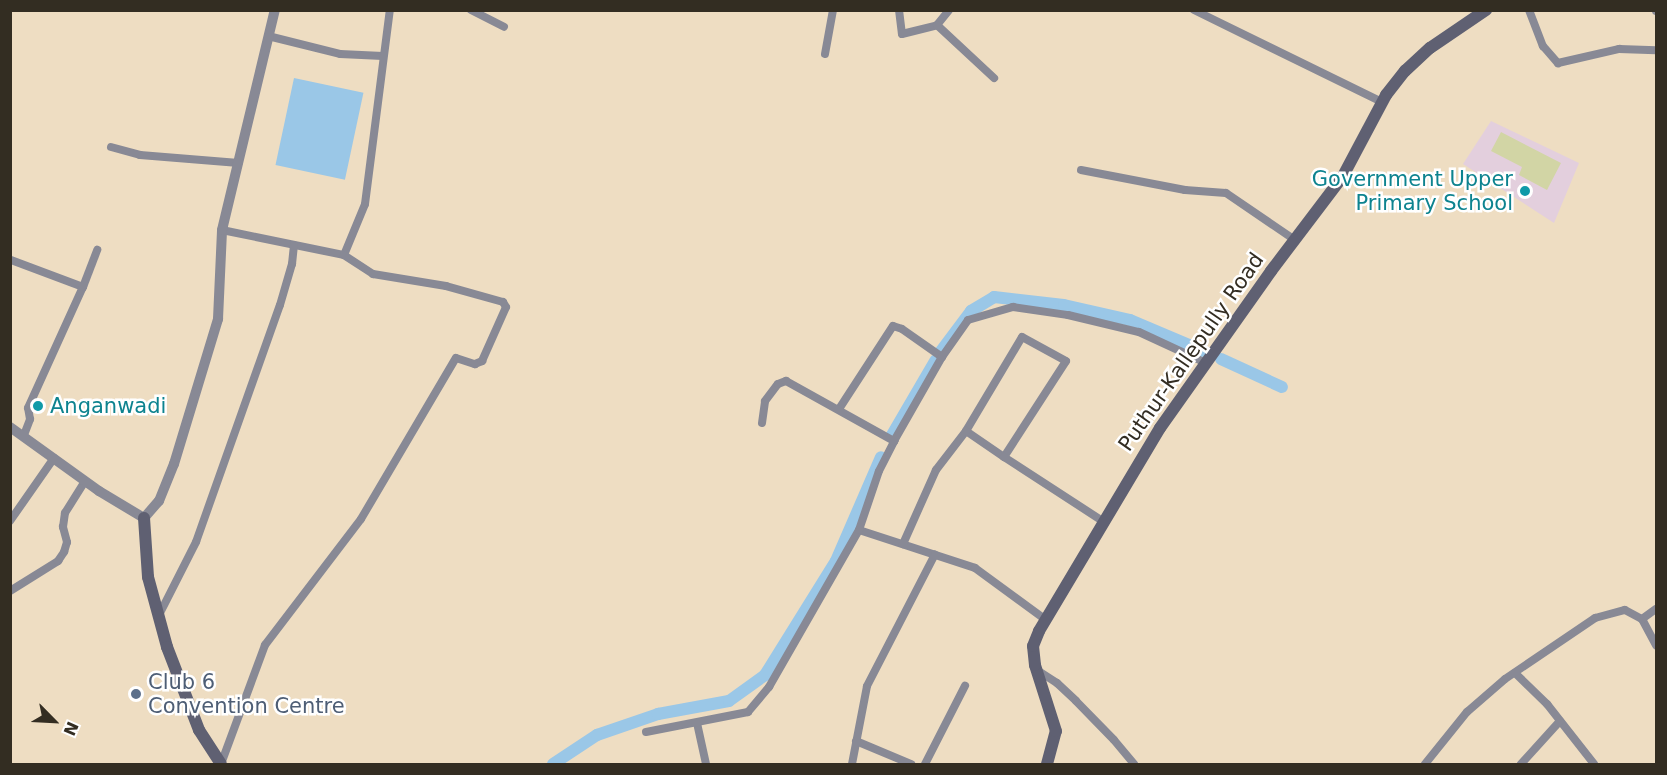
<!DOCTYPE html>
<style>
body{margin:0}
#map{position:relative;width:1667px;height:775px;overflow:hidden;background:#eeddc2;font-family:"DejaVu Sans",sans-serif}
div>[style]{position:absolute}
.education>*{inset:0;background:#e3cfdd}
.green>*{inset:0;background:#d2d5a5}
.water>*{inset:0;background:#9ac7e7;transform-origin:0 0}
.canal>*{height:12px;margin:-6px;padding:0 6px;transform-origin:6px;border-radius:6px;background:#9ac7e7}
.minor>*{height:8px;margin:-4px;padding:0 4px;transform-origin:4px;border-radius:4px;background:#888995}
.tertiary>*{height:10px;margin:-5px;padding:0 5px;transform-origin:5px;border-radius:5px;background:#888995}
.secondary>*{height:12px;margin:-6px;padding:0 6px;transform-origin:6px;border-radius:6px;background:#5f6072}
.dots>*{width:16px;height:16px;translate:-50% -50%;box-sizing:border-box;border:3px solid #fff;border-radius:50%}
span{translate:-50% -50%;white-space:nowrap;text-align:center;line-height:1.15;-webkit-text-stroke:5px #fff;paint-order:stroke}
.culture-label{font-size:21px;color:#0d838f}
.right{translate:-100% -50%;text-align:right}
.left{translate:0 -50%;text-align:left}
.street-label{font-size:21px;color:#332d22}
.service-label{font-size:21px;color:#4e5e75}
.frame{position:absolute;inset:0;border:12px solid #332d22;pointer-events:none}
.north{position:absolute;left:24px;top:691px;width:60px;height:60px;-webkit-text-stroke:4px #fff;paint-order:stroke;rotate:114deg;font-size:16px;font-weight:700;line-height:24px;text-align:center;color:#332d22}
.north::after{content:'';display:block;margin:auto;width:21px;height:27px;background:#332d22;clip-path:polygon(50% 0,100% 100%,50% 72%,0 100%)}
</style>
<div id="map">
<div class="education">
<div style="clip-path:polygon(1491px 121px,1579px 163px,1554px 223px,1463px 164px)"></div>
</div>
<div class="green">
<div style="clip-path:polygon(1501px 132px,1561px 163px,1547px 190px,1519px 175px,1522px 167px,1491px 151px)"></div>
</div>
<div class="water">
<div style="left:294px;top:78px;width:71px;height:89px;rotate:12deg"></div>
</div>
<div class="canal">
<div style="left:941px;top:351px;width:50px;rotate:-53.1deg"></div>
<div style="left:971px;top:311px;width:27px;rotate:-31deg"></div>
<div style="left:994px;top:297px;width:70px;rotate:6.5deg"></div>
<div style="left:1064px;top:305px;width:68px;rotate:12.8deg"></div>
<div style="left:1130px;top:320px;width:79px;rotate:23deg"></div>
<div style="left:1221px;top:359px;width:67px;rotate:24.7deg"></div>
<div style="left:892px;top:435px;width:86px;rotate:-59.8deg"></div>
<div style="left:553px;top:764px;width:53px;rotate:-33.4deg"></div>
<div style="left:597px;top:735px;width:65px;rotate:-19deg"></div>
<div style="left:658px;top:714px;width:72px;rotate:-10.4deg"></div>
<div style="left:729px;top:701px;width:44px;rotate:-35.8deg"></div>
<div style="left:765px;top:675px;width:134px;rotate:-58.1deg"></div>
<div style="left:836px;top:561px;width:113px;rotate:-66.6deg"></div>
</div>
<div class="minor">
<div style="left:471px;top:10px;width:37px;rotate:27deg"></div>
<div style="left:899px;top:10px;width:24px;rotate:83deg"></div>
<div style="left:902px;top:34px;width:36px;rotate:-14deg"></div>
<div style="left:937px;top:25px;width:19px;rotate:-51deg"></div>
<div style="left:1194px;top:10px;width:209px;rotate:26.1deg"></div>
<div style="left:1529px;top:10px;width:39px;rotate:69deg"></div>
<div style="left:1543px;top:46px;width:23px;rotate:49deg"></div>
<div style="left:1558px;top:63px;width:63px;rotate:-12.9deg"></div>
<div style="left:1619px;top:49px;width:37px;rotate:2deg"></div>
<div style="left:1656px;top:10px;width:1px;rotate:90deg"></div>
<div style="left:937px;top:25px;width:78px;rotate:42.9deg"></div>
<div style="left:268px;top:36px;width:74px;rotate:14deg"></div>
<div style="left:340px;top:54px;width:43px;rotate:2.7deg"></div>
<div style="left:825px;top:54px;width:45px;rotate:-79.7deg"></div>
<div style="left:111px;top:147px;width:30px;rotate:15deg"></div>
<div style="left:140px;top:155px;width:99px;rotate:4.6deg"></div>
<div style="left:1081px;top:170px;width:106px;rotate:10.9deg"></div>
<div style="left:1185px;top:190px;width:41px;rotate:4.2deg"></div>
<div style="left:1226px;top:193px;width:83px;rotate:34.3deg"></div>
<div style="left:222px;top:230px;width:125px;rotate:11.6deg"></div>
<div style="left:344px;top:255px;width:55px;rotate:-67.6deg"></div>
<div style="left:365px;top:204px;width:196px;rotate:-82.7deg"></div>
<div style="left:11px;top:260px;width:77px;rotate:20.6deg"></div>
<div style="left:839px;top:409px;width:99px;rotate:-57deg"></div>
<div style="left:893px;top:326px;width:9px;rotate:18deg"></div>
<div style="left:902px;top:329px;width:49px;rotate:35deg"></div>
<div style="left:762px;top:423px;width:22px;rotate:-82deg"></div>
<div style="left:765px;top:401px;width:21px;rotate:-53deg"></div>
<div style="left:778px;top:384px;width:9px;rotate:-21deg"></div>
<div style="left:786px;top:381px;width:124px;rotate:29.1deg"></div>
<div style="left:24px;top:435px;width:17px;rotate:-69deg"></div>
<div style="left:30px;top:419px;width:11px;rotate:-100deg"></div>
<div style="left:28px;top:408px;width:133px;rotate:-65.6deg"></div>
<div style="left:83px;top:287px;width:40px;rotate:-69deg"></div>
<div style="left:1004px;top:457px;width:114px;rotate:-57.1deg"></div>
<div style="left:1066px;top:361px;width:50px;rotate:-151.4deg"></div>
<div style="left:1022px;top:337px;width:109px;rotate:120.8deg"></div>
<div style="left:966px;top:431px;width:46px;rotate:34.4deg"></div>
<div style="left:1004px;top:457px;width:119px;rotate:33deg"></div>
<div style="left:10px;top:521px;width:77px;rotate:-55.1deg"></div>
<div style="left:859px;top:530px;width:122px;rotate:18.1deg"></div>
<div style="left:975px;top:568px;width:88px;rotate:36.2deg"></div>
<div style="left:903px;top:544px;width:81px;rotate:-66deg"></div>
<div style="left:936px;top:470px;width:49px;rotate:-52.4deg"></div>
<div style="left:10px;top:591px;width:57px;rotate:-32deg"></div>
<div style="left:58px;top:561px;width:11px;rotate:-56deg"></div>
<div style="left:64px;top:552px;width:10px;rotate:-73deg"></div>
<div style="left:67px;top:542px;width:16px;rotate:-105deg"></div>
<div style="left:63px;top:527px;width:14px;rotate:-82deg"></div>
<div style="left:65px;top:513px;width:38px;rotate:-58deg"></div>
<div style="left:159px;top:615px;width:82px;rotate:-63.1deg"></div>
<div style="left:196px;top:542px;width:251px;rotate:-70.5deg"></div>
<div style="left:280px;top:305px;width:43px;rotate:-73.7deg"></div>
<div style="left:292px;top:264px;width:19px;rotate:-84deg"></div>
<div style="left:1642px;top:619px;width:30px;rotate:62deg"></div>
<div style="left:1037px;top:670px;width:24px;rotate:33deg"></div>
<div style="left:1057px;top:683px;width:26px;rotate:43deg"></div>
<div style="left:1076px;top:701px;width:54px;rotate:45.7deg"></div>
<div style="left:1114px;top:740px;width:31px;rotate:50deg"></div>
<div style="left:1515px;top:673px;width:45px;rotate:44.1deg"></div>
<div style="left:1547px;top:704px;width:76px;rotate:51.9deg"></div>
<div style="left:697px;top:723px;width:42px;rotate:77.6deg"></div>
<div style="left:646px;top:732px;width:104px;rotate:-11.1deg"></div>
<div style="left:748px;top:712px;width:33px;rotate:-50deg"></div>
<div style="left:769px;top:687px;width:181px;rotate:-60.2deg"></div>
<div style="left:859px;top:530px;width:62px;rotate:-71.3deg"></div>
<div style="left:879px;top:471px;width:34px;rotate:-63deg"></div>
<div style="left:894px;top:441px;width:97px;rotate:-60.3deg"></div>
<div style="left:942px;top:357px;width:45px;rotate:-54.9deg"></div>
<div style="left:968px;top:320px;width:47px;rotate:-16.1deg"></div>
<div style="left:1013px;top:307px;width:56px;rotate:8.3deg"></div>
<div style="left:1068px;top:315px;width:73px;rotate:13.5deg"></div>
<div style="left:1139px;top:332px;width:74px;rotate:24.8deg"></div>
<div style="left:856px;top:741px;width:60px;rotate:22.7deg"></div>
<div style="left:221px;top:764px;width:127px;rotate:-69.7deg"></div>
<div style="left:265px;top:645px;width:158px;rotate:-52.7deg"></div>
<div style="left:361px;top:519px;width:187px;rotate:-59.5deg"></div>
<div style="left:456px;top:358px;width:20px;rotate:18deg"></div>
<div style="left:475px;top:364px;width:8px;rotate:-23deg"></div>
<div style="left:482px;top:361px;width:59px;rotate:-66deg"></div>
<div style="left:506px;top:307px;width:6px;rotate:-121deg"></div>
<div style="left:503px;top:302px;width:59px;rotate:-164.3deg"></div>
<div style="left:446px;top:286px;width:74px;rotate:-170.7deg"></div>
<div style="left:373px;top:274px;width:35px;rotate:-147deg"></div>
<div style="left:852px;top:764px;width:79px;rotate:-79.1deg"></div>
<div style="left:867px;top:686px;width:148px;rotate:-62.7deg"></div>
<div style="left:925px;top:764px;width:88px;rotate:-62.9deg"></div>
<div style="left:1425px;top:764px;width:67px;rotate:-51.1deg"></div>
<div style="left:1467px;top:712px;width:50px;rotate:-41deg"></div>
<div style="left:1505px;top:679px;width:109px;rotate:-34.1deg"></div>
<div style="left:1595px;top:618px;width:31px;rotate:-15deg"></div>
<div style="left:1625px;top:610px;width:19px;rotate:28deg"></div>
<div style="left:1642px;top:619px;width:17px;rotate:-36deg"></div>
<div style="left:1521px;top:764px;width:58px;rotate:-47.8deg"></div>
</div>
<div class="tertiary">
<div style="left:10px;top:427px;width:110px;rotate:35.7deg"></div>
<div style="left:99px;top:491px;width:52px;rotate:31deg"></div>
<div style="left:144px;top:518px;width:23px;rotate:-49deg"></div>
<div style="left:159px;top:501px;width:40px;rotate:-68deg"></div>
<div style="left:174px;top:464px;width:152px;rotate:-73.1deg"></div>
<div style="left:218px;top:319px;width:89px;rotate:-87.4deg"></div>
<div style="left:222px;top:230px;width:226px;rotate:-76.5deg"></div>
</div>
<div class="secondary">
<div style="left:144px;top:518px;width:59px;rotate:86.1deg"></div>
<div style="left:148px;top:577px;width:73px;rotate:74.8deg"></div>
<div style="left:167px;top:647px;width:89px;rotate:68.9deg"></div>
<div style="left:199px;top:730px;width:40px;rotate:57.1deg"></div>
<div style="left:1047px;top:764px;width:34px;rotate:-75deg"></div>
<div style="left:1056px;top:731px;width:69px;rotate:-107.7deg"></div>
<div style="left:1035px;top:665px;width:19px;rotate:-96deg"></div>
<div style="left:1033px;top:646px;width:16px;rotate:-68deg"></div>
<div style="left:1039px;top:631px;width:236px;rotate:-59.2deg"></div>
<div style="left:1160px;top:428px;width:192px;rotate:-54.7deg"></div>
<div style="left:1271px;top:271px;width:119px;rotate:-52.8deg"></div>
<div style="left:1343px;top:176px;width:92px;rotate:-62deg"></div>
<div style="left:1386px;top:95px;width:31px;rotate:-52deg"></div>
<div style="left:1405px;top:71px;width:34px;rotate:-43deg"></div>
<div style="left:1430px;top:48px;width:68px;rotate:-34.2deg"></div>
</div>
<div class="dots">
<div style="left:1525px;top:191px;background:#0f9aa8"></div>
<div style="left:38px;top:406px;background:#0f9aa8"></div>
<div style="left:136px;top:694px;background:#5c6f8a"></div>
</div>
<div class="culture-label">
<span class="right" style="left:1513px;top:191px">Government Upper<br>Primary School</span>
<span class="left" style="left:50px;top:406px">Anganwadi</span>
</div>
<div class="street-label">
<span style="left:1191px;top:352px;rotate:-55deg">Puthur-Kallepully Road</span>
</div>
<div class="service-label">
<span class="left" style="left:148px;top:694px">Club 6<br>Convention Centre</span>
</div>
<div class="frame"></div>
<div class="north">N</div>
</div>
